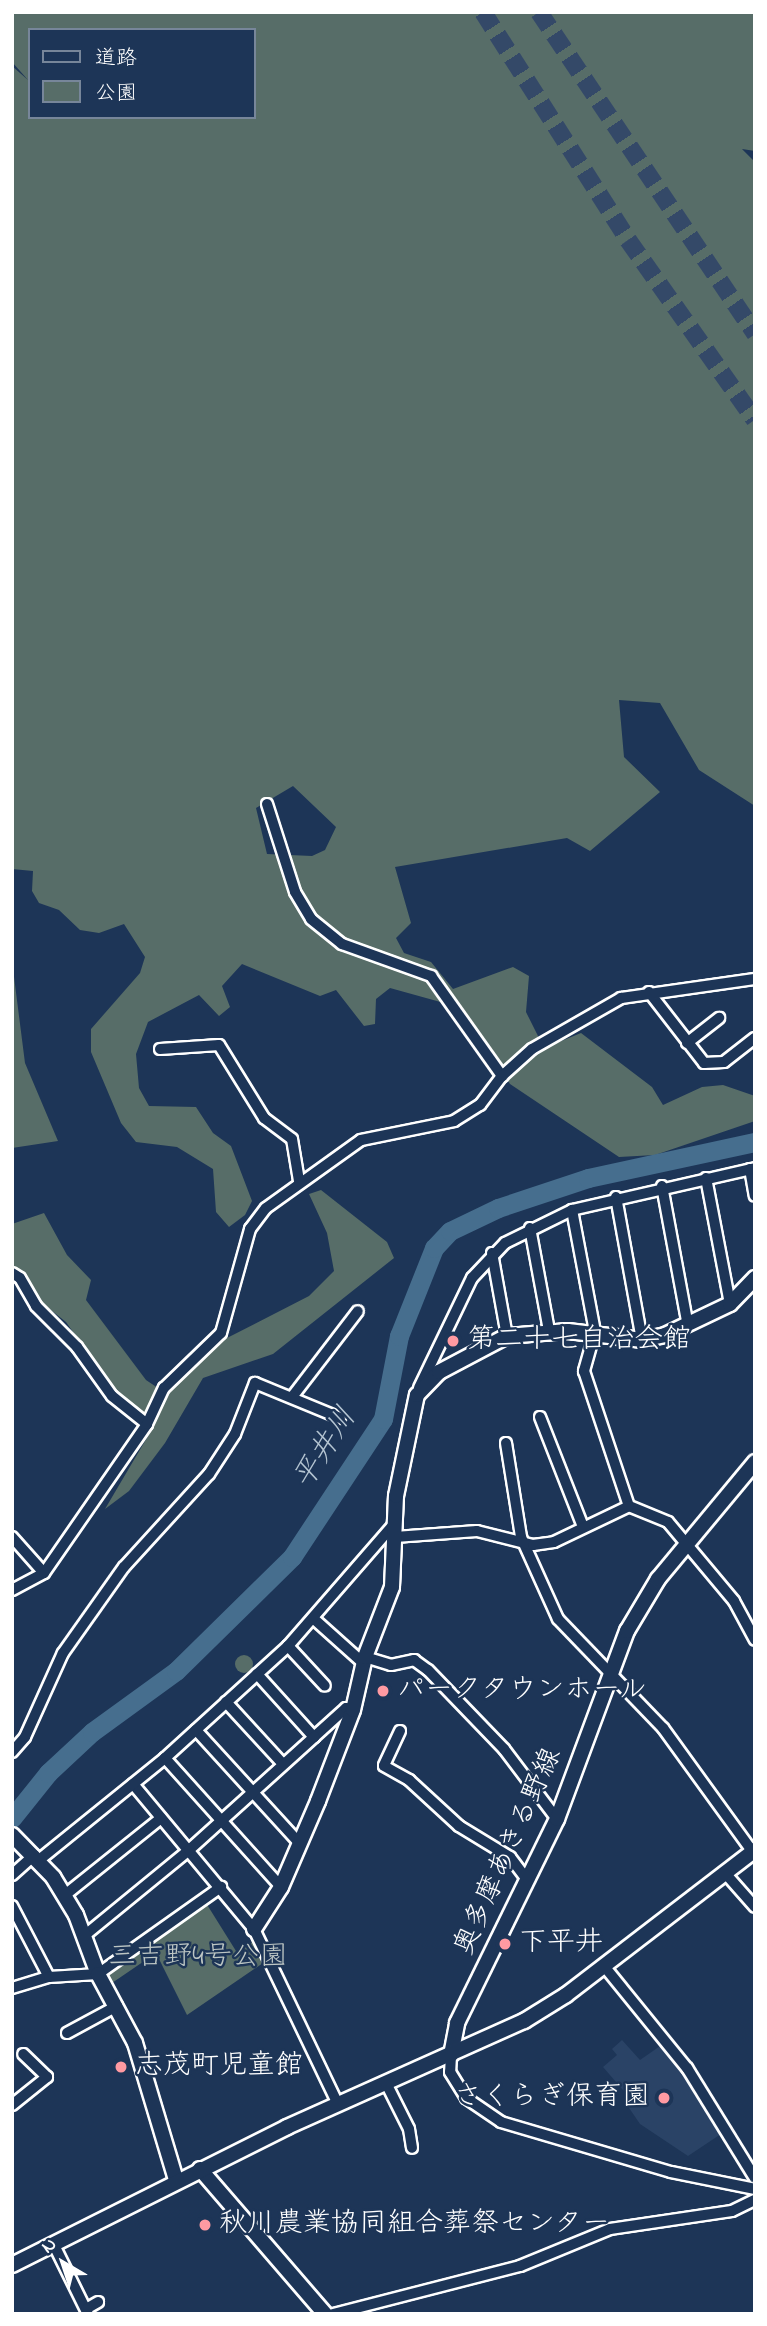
<!DOCTYPE html>
<meta charset="utf-8">
<style>
body{margin:0}
#map{position:relative;width:767px;height:2326px;overflow:hidden;background:#1d3557;font-family:"Indie Flower","Klee One",sans-serif}
div>[style]{position:absolute}
.built>*{inset:0;background:#2a4366}
.green>*{inset:0;background:#576d68}
.round{border-radius:50%}
.river>*{height:19px;margin:-9.5px;padding:0 9.5px;transform-origin:9.5px;border-radius:9.5px;background:#466e8e}
.highway-tunnel>*{height:18px;margin-top:-9px;transform-origin:0;background:repeating-linear-gradient(90deg,#344968 0 18px,transparent 0 27px)}
.roads{filter:drop-shadow(2px 0 #fff) drop-shadow(-2px 0 #fff) drop-shadow(0 2px #fff) drop-shadow(0 -2px #fff)}
.street>*{height:10px;margin:-5px;padding:0 5px;transform-origin:5px;border-radius:5px;background:#1d3557}
.secondary>*{height:14px;margin:-7px;padding:0 7px;transform-origin:7px;border-radius:7px;background:#1d3557}
.dots>*{width:19px;height:19px;translate:-50% -50%;box-sizing:border-box;border:4px solid #1d3557;border-radius:50%}
span{translate:-50% -50%;white-space:nowrap;text-align:center;line-height:1.15;-webkit-text-stroke:5px #1d3557;paint-order:stroke}
.poi-label{font-size:28px;color:#fff}
.left{translate:0 -50%;text-align:left}
.right{translate:-100% -50%;text-align:right}
.street-label{font-size:28px;color:#fff}
.park-label{font-size:28px;color:#bcc5c3}
.water-label{font-size:30px;color:#b5c5d2;font-style:italic}
.frame{position:absolute;inset:0;border:14px solid #fff;pointer-events:none}
.legend{position:absolute;left:28px;top:28px;width:228px;height:91px;box-sizing:border-box;background:#1d3557;border:2px solid #77869a;margin:0;padding:9px 12px;list-style:none;font-size:21px;color:#fff}
.legend li{display:flex;align-items:center;gap:14px;height:35px}
.legend b{width:35px;border:2px solid #77869a}
.north{position:absolute;left:28px;top:2228px;width:70px;height:70px;-webkit-text-stroke:5px #1d3557;paint-order:stroke;rotate:321deg;font-size:19px;font-weight:700;line-height:28px;text-align:center;color:#fff}
.north::after{content:'';display:block;margin:auto;width:24px;height:32px;background:#fff;clip-path:polygon(50% 0,100% 100%,50% 72%,0 100%)}
</style>
<div id="map">
<div class="built">
<div style="clip-path:polygon(622px 2040px,640px 2060px,663px 2044px,721px 2134px,688px 2156px,640px 2124px,625px 2102px,629px 2097px,603px 2067px,617px 2055px,612px 2049px)"></div>
</div>
<div class="green">
<div style="clip-path:polygon(evenodd,12px 12px,755px 12px,755px 151px,742px 149px,755px 162px,755px 806px,699px 770px,660px 703px,619px 700px,624px 757px,660px 792px,590px 851px,567px 838px,395px 867px,411px 923px,396px 938px,404px 953px,431px 962px,453px 989px,513px 967px,529px 976px,526px 1012px,544px 1048px,581px 1033px,652px 1087px,663px 1105px,702px 1087px,723px 1085px,755px 1096px,755px 1121px,655px 1155px,619px 1157px,510px 1084px,462px 1008px,390px 988px,376px 999px,375px 1024px,364px 1026px,336px 990px,320px 996px,242px 964px,222px 986px,230px 1007px,219px 1016px,199px 995px,148px 1022px,136px 1054px,139px 1088px,149px 1106px,196px 1107px,213px 1133px,231px 1146px,252px 1201px,245px 1215px,229px 1227px,216px 1212px,213px 1169px,177px 1147px,136px 1142px,121px 1123px,91px 1052px,91px 1029px,140px 973px,145px 957px,124px 924px,99px 933px,80px 930px,59px 910px,39px 903px,32px 891px,33px 871px,12px 869px,12px 66px,28px 80px,12px 62px,12px 12px,30px 30px,254px 30px,254px 117px,30px 117px,30px 30px,12px 12px,293px 786px,336px 827px,325px 850px,312px 856px,267px 854px,256px 808px,293px 786px)"></div>
<div style="clip-path:polygon(12px 961px,25px 1063px,58px 1141px,12px 1148px)"></div>
<div style="clip-path:polygon(321px 1190px,387px 1242px,394px 1258px,273px 1354px,203px 1378px,165px 1443px,129px 1491px,105px 1509px,151px 1431px,112px 1388px,66px 1322px,42px 1303px,26px 1275px,12px 1267px,12px 1224px,44px 1213px,67px 1255px,91px 1280px,86px 1300px,146px 1380px,167px 1394px,225px 1339px,309px 1296px,334px 1271px,327px 1233px,309px 1194px)"></div>
<div class="round" style="left:235px;top:1655px;width:18px;height:18px"></div>
<div style="clip-path:polygon(206px 1903px,236px 1951px,253px 1942px,263px 1963px,187px 2015px,156px 1953px,112px 1983px,107px 1975px)"></div>
</div>
<div class="river">
<div style="left:12px;top:1818px;width:58px;rotate:-51.3deg"></div>
<div style="left:48px;top:1773px;width:60px;rotate:-43deg"></div>
<div style="left:92px;top:1732px;width:104px;rotate:-36deg"></div>
<div style="left:176px;top:1671px;width:163px;rotate:-44.5deg"></div>
<div style="left:292px;top:1557px;width:165px;rotate:-56.6deg"></div>
<div style="left:383px;top:1419px;width:85px;rotate:-79.1deg"></div>
<div style="left:399px;top:1336px;width:95px;rotate:-68.3deg"></div>
<div style="left:434px;top:1248px;width:23px;rotate:-47deg"></div>
<div style="left:450px;top:1231px;width:53px;rotate:-25.6deg"></div>
<div style="left:498px;top:1208px;width:95px;rotate:-18.4deg"></div>
<div style="left:588px;top:1178px;width:171px;rotate:-12.2deg"></div>
</div>
<div class="highway-tunnel">
<div style="left:483px;top:12px;width:270px;rotate:57.5deg"></div>
<div style="left:628px;top:240px;width:220px;rotate:54.8deg"></div>
<div style="left:539px;top:12px;width:388px;rotate:56.1deg"></div>
</div>
<div class="roads">
<div class="street">
<div style="left:267px;top:804px;width:92px;rotate:72.3deg"></div>
<div style="left:295px;top:892px;width:31px;rotate:59deg"></div>
<div style="left:311px;top:919px;width:40px;rotate:39deg"></div>
<div style="left:342px;top:944px;width:95px;rotate:19.8deg"></div>
<div style="left:431px;top:976px;width:123px;rotate:54.6deg"></div>
<div style="left:649px;top:992px;width:90px;rotate:52.2deg"></div>
<div style="left:704px;top:1063px;width:20px;rotate:-3deg"></div>
<div style="left:724px;top:1062px;width:39px;rotate:-38deg"></div>
<div style="left:687px;top:1043px;width:41px;rotate:-38deg"></div>
<div style="left:160px;top:1049px;width:59px;rotate:-3.9deg"></div>
<div style="left:219px;top:1045px;width:86px;rotate:58.3deg"></div>
<div style="left:264px;top:1118px;width:35px;rotate:37deg"></div>
<div style="left:292px;top:1139px;width:43px;rotate:80.5deg"></div>
<div style="left:750px;top:1169px;width:27px;rotate:80deg"></div>
<div style="left:706px;top:1178px;width:128px;rotate:79.2deg"></div>
<div style="left:662px;top:1186px;width:142px;rotate:79.5deg"></div>
<div style="left:616px;top:1197px;width:145px;rotate:79.7deg"></div>
<div style="left:572px;top:1210px;width:124px;rotate:79.3deg"></div>
<div style="left:595px;top:1332px;width:41px;rotate:105.8deg"></div>
<div style="left:584px;top:1371px;width:142px;rotate:71.6deg"></div>
<div style="left:629px;top:1506px;width:42px;rotate:22.3deg"></div>
<div style="left:668px;top:1522px;width:103px;rotate:50.1deg"></div>
<div style="left:734px;top:1601px;width:44px;rotate:61.7deg"></div>
<div style="left:530px;top:1228px;width:105px;rotate:79.5deg"></div>
<div style="left:492px;top:1253px;width:84px;rotate:79.8deg"></div>
<div style="left:12px;top:1273px;width:9px;rotate:32deg"></div>
<div style="left:20px;top:1278px;width:32px;rotate:60deg"></div>
<div style="left:36px;top:1306px;width:58px;rotate:45deg"></div>
<div style="left:77px;top:1347px;width:60px;rotate:54.5deg"></div>
<div style="left:112px;top:1396px;width:45px;rotate:38.7deg"></div>
<div style="left:419px;top:1388px;width:122px;rotate:-64.3deg"></div>
<div style="left:472px;top:1278px;width:48px;rotate:-46.7deg"></div>
<div style="left:505px;top:1243px;width:75px;rotate:-26.2deg"></div>
<div style="left:572px;top:1210px;width:188px;rotate:-12.9deg"></div>
<div style="left:292px;top:1397px;width:108px;rotate:-52.5deg"></div>
<div style="left:540px;top:1417px;width:118px;rotate:68.6deg"></div>
<div style="left:506px;top:1443px;width:95px;rotate:80.9deg"></div>
<div style="left:521px;top:1537px;width:90px;rotate:65.7deg"></div>
<div style="left:558px;top:1619px;width:151px;rotate:46.1deg"></div>
<div style="left:663px;top:1728px;width:152px;rotate:54.1deg"></div>
<div style="left:12px;top:1537px;width:48px;rotate:48.4deg"></div>
<div style="left:395px;top:1537px;width:82px;rotate:-4.2deg"></div>
<div style="left:477px;top:1531px;width:58px;rotate:14deg"></div>
<div style="left:533px;top:1545px;width:21px;rotate:-8deg"></div>
<div style="left:554px;top:1542px;width:83px;rotate:-25.6deg"></div>
<div style="left:12px;top:1590px;width:36px;rotate:-28deg"></div>
<div style="left:44px;top:1573px;width:181px;rotate:-55.3deg"></div>
<div style="left:147px;top:1424px;width:40px;rotate:-65deg"></div>
<div style="left:164px;top:1388px;width:79px;rotate:-44deg"></div>
<div style="left:221px;top:1333px;width:108px;rotate:-74.4deg"></div>
<div style="left:250px;top:1229px;width:26px;rotate:-53deg"></div>
<div style="left:266px;top:1208px;width:117px;rotate:-35.6deg"></div>
<div style="left:361px;top:1140px;width:95px;rotate:-11.5deg"></div>
<div style="left:454px;top:1121px;width:31px;rotate:-32deg"></div>
<div style="left:480px;top:1105px;width:36px;rotate:-53deg"></div>
<div style="left:502px;top:1076px;width:40px;rotate:-42deg"></div>
<div style="left:532px;top:1049px;width:103px;rotate:-29.8deg"></div>
<div style="left:621px;top:998px;width:135px;rotate:-8.1deg"></div>
<div style="left:314px;top:1619px;width:66px;rotate:41.9deg"></div>
<div style="left:288px;top:1646px;width:54px;rotate:47.2deg"></div>
<div style="left:365px;top:1657px;width:27px;rotate:17deg"></div>
<div style="left:391px;top:1665px;width:24px;rotate:-12deg"></div>
<div style="left:414px;top:1660px;width:17px;rotate:36deg"></div>
<div style="left:428px;top:1670px;width:110px;rotate:46.1deg"></div>
<div style="left:504px;top:1749px;width:88px;rotate:52.9deg"></div>
<div style="left:257px;top:1674px;width:85px;rotate:47.9deg"></div>
<div style="left:314px;top:1737px;width:43px;rotate:-42.2deg"></div>
<div style="left:346px;top:1708px;width:7px;rotate:16deg"></div>
<div style="left:226px;top:1702px;width:84px;rotate:47.4deg"></div>
<div style="left:196px;top:1730px;width:154px;rotate:47.6deg"></div>
<div style="left:400px;top:1731px;width:38px;rotate:115deg"></div>
<div style="left:384px;top:1766px;width:29px;rotate:29deg"></div>
<div style="left:409px;top:1780px;width:68px;rotate:42.6deg"></div>
<div style="left:459px;top:1826px;width:60px;rotate:31.3deg"></div>
<div style="left:510px;top:1857px;width:30px;rotate:53deg"></div>
<div style="left:12px;top:1752px;width:20px;rotate:-49deg"></div>
<div style="left:25px;top:1737px;width:92px;rotate:-65.7deg"></div>
<div style="left:63px;top:1653px;width:105px;rotate:-54.7deg"></div>
<div style="left:124px;top:1567px;width:126px;rotate:-47.6deg"></div>
<div style="left:209px;top:1474px;width:48px;rotate:-57deg"></div>
<div style="left:235px;top:1434px;width:55px;rotate:-68.6deg"></div>
<div style="left:255px;top:1383px;width:92px;rotate:22.4deg"></div>
<div style="left:165px;top:1758px;width:173px;rotate:48deg"></div>
<div style="left:133px;top:1784px;width:189px;rotate:50.2deg"></div>
<div style="left:254px;top:1929px;width:194px;rotate:64.4deg"></div>
<div style="left:39px;top:1860px;width:162px;rotate:-39deg"></div>
<div style="left:165px;top:1758px;width:166px;rotate:-42.3deg"></div>
<div style="left:288px;top:1646px;width:162px;rotate:-49deg"></div>
<div style="left:725px;top:1873px;width:45px;rotate:48.6deg"></div>
<div style="left:12px;top:1875px;width:30px;rotate:-42deg"></div>
<div style="left:65px;top:1895px;width:123px;rotate:-38.7deg"></div>
<div style="left:12px;top:1906px;width:80px;rotate:62.5deg"></div>
<div style="left:84px;top:1936px;width:136px;rotate:-39.3deg"></div>
<div style="left:189px;top:1850px;width:169px;rotate:-42.1deg"></div>
<div style="left:604px;top:1966px;width:132px;rotate:50.9deg"></div>
<div style="left:687px;top:2068px;width:129px;rotate:58.3deg"></div>
<div style="left:12px;top:1988px;width:39px;rotate:-17deg"></div>
<div style="left:49px;top:1977px;width:49px;rotate:-3.5deg"></div>
<div style="left:98px;top:1974px;width:151px;rotate:-35.3deg"></div>
<div style="left:67px;top:2033px;width:57px;rotate:-28.4deg"></div>
<div style="left:451px;top:2055px;width:17px;rotate:93deg"></div>
<div style="left:450px;top:2072px;width:31px;rotate:58deg"></div>
<div style="left:466px;top:2098px;width:42px;rotate:34.4deg"></div>
<div style="left:501px;top:2122px;width:177px;rotate:16.4deg"></div>
<div style="left:671px;top:2172px;width:86px;rotate:11.4deg"></div>
<div style="left:386px;top:2083px;width:51px;rotate:63.4deg"></div>
<div style="left:409px;top:2129px;width:19px;rotate:81deg"></div>
<div style="left:12px;top:2105px;width:45px;rotate:-38.7deg"></div>
<div style="left:47px;top:2077px;width:33px;rotate:-136deg"></div>
<div style="left:53px;top:2243px;width:79px;rotate:63.8deg"></div>
<div style="left:86px;top:2309px;width:14px;rotate:-30deg"></div>
<div style="left:333px;top:2314px;width:193px;rotate:-14.4deg"></div>
<div style="left:520px;top:2266px;width:97px;rotate:-22.3deg"></div>
<div style="left:610px;top:2229px;width:123px;rotate:-8.4deg"></div>
<div style="left:732px;top:2211px;width:25px;rotate:-26deg"></div>
</div>
<div class="secondary">
<div style="left:12px;top:1835px;width:59px;rotate:45.7deg"></div>
<div style="left:53px;top:1877px;width:44px;rotate:58.8deg"></div>
<div style="left:76px;top:1915px;width:63px;rotate:69.6deg"></div>
<div style="left:98px;top:1974px;width:78px;rotate:61.8deg"></div>
<div style="left:135px;top:2043px;width:143px;rotate:73.3deg"></div>
<div style="left:254px;top:1929px;width:50px;rotate:-57.3deg"></div>
<div style="left:281px;top:1887px;width:94px;rotate:-66.7deg"></div>
<div style="left:318px;top:1801px;width:97px;rotate:-69deg"></div>
<div style="left:353px;top:1710px;width:54px;rotate:-77.2deg"></div>
<div style="left:365px;top:1657px;width:75px;rotate:-68.9deg"></div>
<div style="left:392px;top:1587px;width:91px;rotate:-87.5deg"></div>
<div style="left:396px;top:1496px;width:103px;rotate:-78.3deg"></div>
<div style="left:417px;top:1395px;width:32px;rotate:-46deg"></div>
<div style="left:439px;top:1372px;width:77px;rotate:-27.9deg"></div>
<div style="left:507px;top:1336px;width:61px;rotate:-4.7deg"></div>
<div style="left:568px;top:1331px;width:75px;rotate:6.9deg"></div>
<div style="left:642px;top:1340px;width:24px;rotate:-12deg"></div>
<div style="left:665px;top:1335px;width:72px;rotate:-25.5deg"></div>
<div style="left:730px;top:1304px;width:36px;rotate:-46deg"></div>
<div style="left:451px;top:2055px;width:33px;rotate:-79deg"></div>
<div style="left:457px;top:2023px;width:227px;rotate:-63.9deg"></div>
<div style="left:557px;top:1819px;width:201px;rotate:-69.6deg"></div>
<div style="left:627px;top:1631px;width:61px;rotate:-59.2deg"></div>
<div style="left:658px;top:1579px;width:152px;rotate:-50.3deg"></div>
<div style="left:200px;top:2169px;width:191px;rotate:49.2deg"></div>
<div style="left:12px;top:2265px;width:308px;rotate:-26.6deg"></div>
<div style="left:287px;top:2127px;width:260px;rotate:-24.1deg"></div>
<div style="left:524px;top:2021px;width:49px;rotate:-31.8deg"></div>
<div style="left:566px;top:1995px;width:238px;rotate:-37.5deg"></div>
</div>
</div>
<div class="dots">
<div style="left:453px;top:1341px;background:#ff9aa2"></div>
<div style="left:383px;top:1691px;background:#ff9aa2"></div>
<div style="left:505px;top:1944px;background:#ff9aa2"></div>
<div style="left:121px;top:2067px;background:#ff9aa2"></div>
<div style="left:664px;top:2098px;background:#ff9aa2"></div>
<div style="left:205px;top:2225px;background:#ff9aa2"></div>
</div>
<div class="poi-label">
<span class="left" style="left:467px;top:1341px">第二十七自治会館</span>
<span class="left" style="left:397px;top:1691px">パークタウンホール</span>
<span class="left" style="left:519px;top:1944px">下平井</span>
<span class="left" style="left:135px;top:2067px">志茂町児童館</span>
<span class="right" style="left:650px;top:2098px">さくらぎ保育園</span>
<span class="left" style="left:219px;top:2225px">秋川農業協同組合葬祭センター</span>
</div>
<div class="street-label">
<span style="left:509px;top:1852px;rotate:-66deg">奥多摩あきる野線</span>
</div>
<div class="park-label">
<span style="left:198px;top:1958px">三吉野4号公園</span>
</div>
<div class="water-label">
<span style="left:326px;top:1449px;rotate:-57deg">平井川</span>
</div>
<div class="frame"></div>
<ul class="legend">
<li><b style="height:9px;background:#1d3557"></b>道路</li>
<li><b style="height:19px;background:#576d68"></b>公園</li>
</ul>
<div class="north">N</div>
</div>
